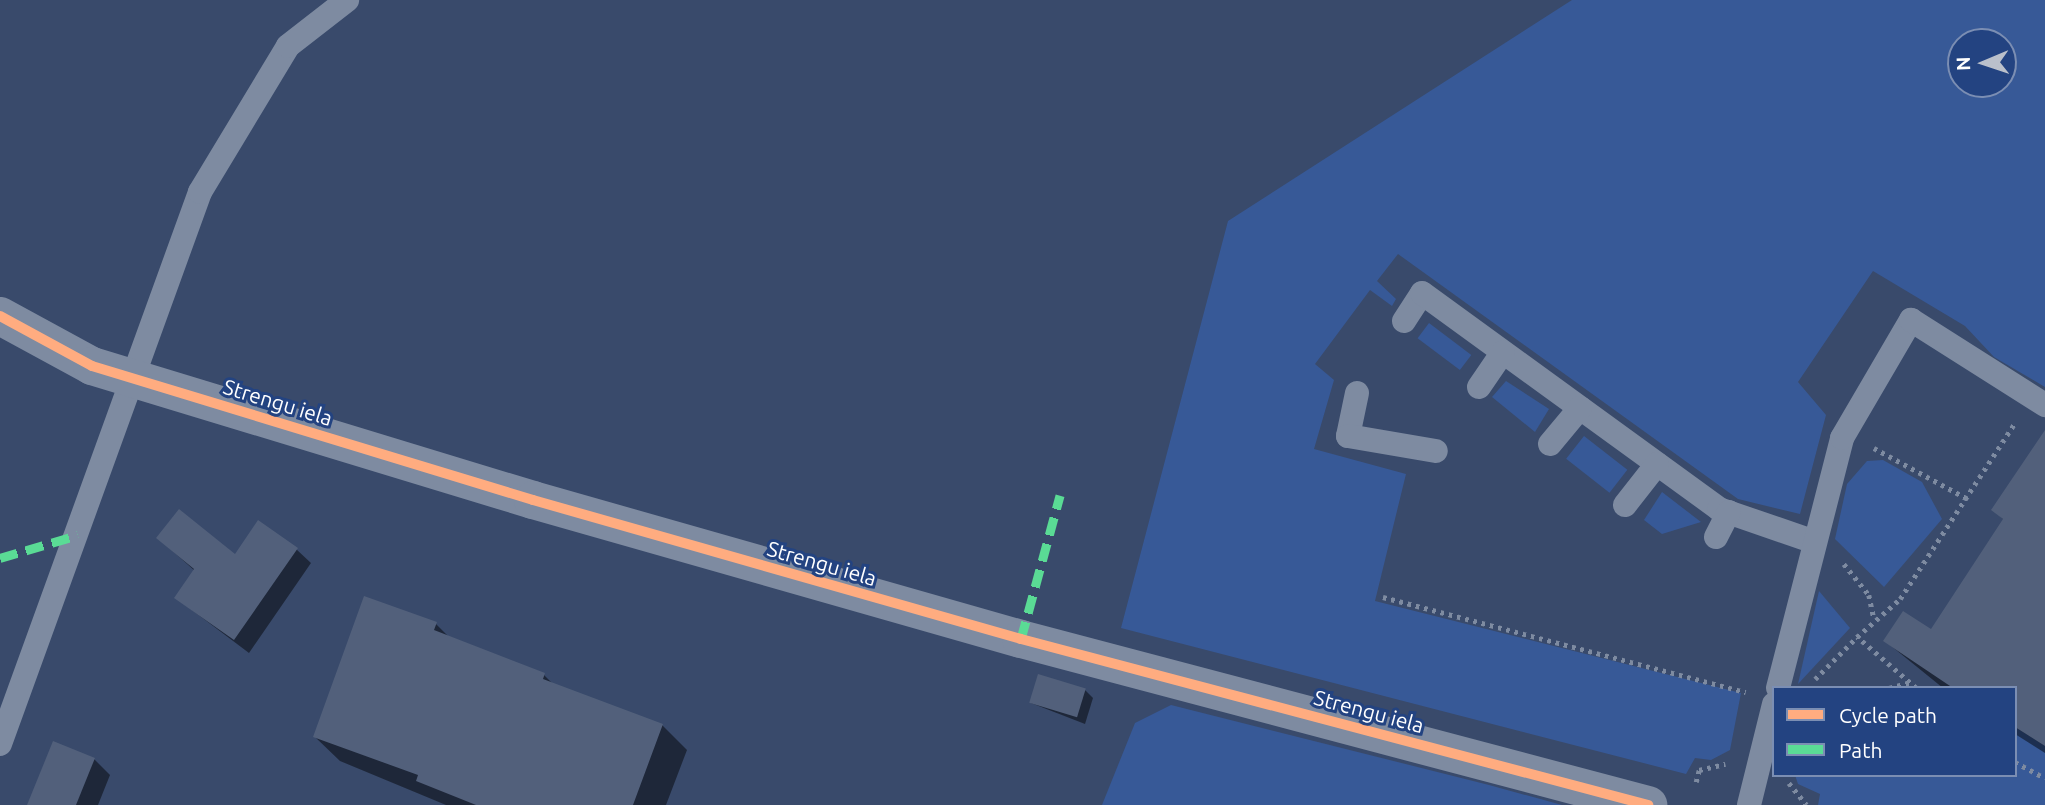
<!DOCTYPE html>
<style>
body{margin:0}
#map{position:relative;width:2045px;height:805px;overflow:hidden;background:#394a6b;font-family:Ubuntu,sans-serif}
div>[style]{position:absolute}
.green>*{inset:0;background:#375997;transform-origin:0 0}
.shadow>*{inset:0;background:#0007}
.building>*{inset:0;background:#52607b;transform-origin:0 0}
.path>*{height:4.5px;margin-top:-2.25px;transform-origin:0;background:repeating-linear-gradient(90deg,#7e8ba1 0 3.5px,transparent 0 8.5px)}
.lane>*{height:24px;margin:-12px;padding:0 12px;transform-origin:12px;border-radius:12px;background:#7e8ba1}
.street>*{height:38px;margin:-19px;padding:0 19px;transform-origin:19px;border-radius:19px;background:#7e8ba1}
.quiet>*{height:9px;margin-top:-4.5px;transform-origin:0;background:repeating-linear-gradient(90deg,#5adb95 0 18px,transparent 0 27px)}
.cycleway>*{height:10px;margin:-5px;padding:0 5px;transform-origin:5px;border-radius:5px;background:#ffac80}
span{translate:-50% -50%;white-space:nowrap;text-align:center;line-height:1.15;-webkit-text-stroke:6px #234381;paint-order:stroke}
.street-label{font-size:21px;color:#fff}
.legend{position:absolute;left:1772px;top:686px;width:245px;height:91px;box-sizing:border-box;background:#234381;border:2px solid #7b8eb3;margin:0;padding:9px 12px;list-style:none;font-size:21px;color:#fff}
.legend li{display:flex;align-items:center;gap:14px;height:35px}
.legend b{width:35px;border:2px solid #7b8eb3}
.north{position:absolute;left:1947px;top:28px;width:70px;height:70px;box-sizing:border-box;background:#234381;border:2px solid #7b8eb3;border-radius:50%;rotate:268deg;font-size:19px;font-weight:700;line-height:28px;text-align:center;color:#fff}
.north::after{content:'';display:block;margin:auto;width:24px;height:32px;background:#bac0cb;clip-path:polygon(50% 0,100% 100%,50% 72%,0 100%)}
</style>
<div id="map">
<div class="green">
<div style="clip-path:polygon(evenodd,1572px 0,2045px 0,2045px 387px,1994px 357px,1965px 326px,1873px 271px,1798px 382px,1826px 415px,1800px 514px,1738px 499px,1398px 254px,1377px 281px,1396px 299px,1392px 306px,1370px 290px,1315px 364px,1334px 380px,1314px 449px,1406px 474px,1375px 601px,1741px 693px,1730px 750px,1711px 760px,1695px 758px,1686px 774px,1121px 628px,1228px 221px,1572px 0,1961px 42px,2003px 42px,2003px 84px,1961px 84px,1961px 42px)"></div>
<div style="left:1429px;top:323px;width:53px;height:19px;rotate:37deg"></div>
<div style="clip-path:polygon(1506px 381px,1549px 409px,1535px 432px,1492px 397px)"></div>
<div style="left:1584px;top:436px;width:55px;height:29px;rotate:38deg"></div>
<div style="clip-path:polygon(1883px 460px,1922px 482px,1942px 519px,1884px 587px,1835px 539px,1847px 484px,1867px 461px)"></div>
<div style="clip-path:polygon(1662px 492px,1701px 522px,1662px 534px,1644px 520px)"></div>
<div style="clip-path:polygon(1819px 591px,1850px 628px,1798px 684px)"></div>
<div style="clip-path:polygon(1171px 705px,1489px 785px,1562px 805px,1102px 805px,1135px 723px)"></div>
<div style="clip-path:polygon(2015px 727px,2045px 746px,2045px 805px,1818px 805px,1820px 794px,1798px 784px,1795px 775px,2015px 775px)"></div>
</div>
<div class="shadow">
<div style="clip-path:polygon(2045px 451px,2045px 753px,2015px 734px,2015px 688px,1943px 688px,1885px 641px,1932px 632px,2004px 520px,1993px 509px)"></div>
<div style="clip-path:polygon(158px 538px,236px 557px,296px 549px,311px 563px,249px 653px,176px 598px,195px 571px)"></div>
<div style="clip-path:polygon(436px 624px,450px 638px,544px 675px,555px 686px,662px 725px,687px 750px,666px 805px,446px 805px,340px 761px,315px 737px)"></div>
<div style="clip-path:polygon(1085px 690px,1093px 698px,1085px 724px,1031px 703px)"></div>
<div style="clip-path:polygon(94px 759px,110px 775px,98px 805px,29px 805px)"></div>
</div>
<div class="building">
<div style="clip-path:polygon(2045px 430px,2045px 746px,2015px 727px,2015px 688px,1953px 688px,1883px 641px,1903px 611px,1931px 629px,2003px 519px,1991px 510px)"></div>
<div style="clip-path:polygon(179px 509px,235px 554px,258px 520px,298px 548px,234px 640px,174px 598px,194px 569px,156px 538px)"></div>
<div style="clip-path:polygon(364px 596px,437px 622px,434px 630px,545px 673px,543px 679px,663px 724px,633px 805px,476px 805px,416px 781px,418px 775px,313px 737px)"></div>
<div style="left:1038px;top:674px;width:50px;height:30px;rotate:17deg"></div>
<div style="clip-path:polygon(53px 741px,95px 758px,76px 805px,27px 805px)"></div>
</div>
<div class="path">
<div style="left:1874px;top:448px;width:107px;rotate:28.5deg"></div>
<div style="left:1844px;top:564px;width:40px;rotate:51deg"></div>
<div style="left:1869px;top:595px;width:25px;rotate:78deg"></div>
<div style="left:1383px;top:597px;width:375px;rotate:14.7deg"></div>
<div style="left:1815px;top:679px;width:61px;rotate:-45deg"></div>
<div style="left:1889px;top:688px;width:24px;rotate:-15deg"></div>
<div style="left:1916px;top:688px;width:78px;rotate:-139.2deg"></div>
<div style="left:1857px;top:637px;width:57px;rotate:-41.5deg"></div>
<div style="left:1900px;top:599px;width:209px;rotate:-56.9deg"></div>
<div style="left:2015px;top:762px;width:34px;rotate:28deg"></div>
<div style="left:1696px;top:782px;width:12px;rotate:-76deg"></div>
<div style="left:1699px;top:770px;width:27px;rotate:-13deg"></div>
<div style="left:1789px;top:783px;width:28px;rotate:51deg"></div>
</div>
<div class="lane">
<div style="left:1404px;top:321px;width:33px;rotate:-57deg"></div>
<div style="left:1422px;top:293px;width:367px;rotate:36deg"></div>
<div style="left:1719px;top:509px;width:98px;rotate:19deg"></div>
<div style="left:1479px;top:387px;width:42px;rotate:-55.6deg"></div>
<div style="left:1357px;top:393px;width:44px;rotate:101.8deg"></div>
<div style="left:1348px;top:436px;width:89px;rotate:9.7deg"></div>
<div style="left:1550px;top:444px;width:47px;rotate:-50.2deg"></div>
<div style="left:1625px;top:505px;width:52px;rotate:-52deg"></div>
<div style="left:1716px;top:537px;width:28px;rotate:-63deg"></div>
<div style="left:1778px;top:688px;width:258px;rotate:-75.6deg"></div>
<div style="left:1842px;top:438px;width:137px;rotate:-59.7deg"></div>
<div style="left:1911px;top:320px;width:159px;rotate:32.4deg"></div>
<div style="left:0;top:744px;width:587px;rotate:-70.08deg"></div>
<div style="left:200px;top:192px;width:170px;rotate:-58.9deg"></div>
<div style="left:288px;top:46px;width:75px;rotate:-37.9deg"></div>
<div style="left:1749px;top:805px;width:104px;rotate:-76.1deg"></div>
</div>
<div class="street">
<div style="left:0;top:316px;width:105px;rotate:28.5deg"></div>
<div style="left:92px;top:366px;width:461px;rotate:16.9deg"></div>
<div style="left:533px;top:500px;width:507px;rotate:15.9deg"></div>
<div style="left:1021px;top:639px;width:649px;rotate:14.83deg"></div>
</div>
<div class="quiet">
<div style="left:0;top:558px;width:81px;rotate:-16.4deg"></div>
<div style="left:1021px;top:639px;width:149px;rotate:-74.8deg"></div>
</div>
<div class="cycleway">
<div style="left:0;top:316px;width:105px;rotate:28.5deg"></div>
<div style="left:92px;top:366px;width:461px;rotate:16.9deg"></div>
<div style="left:533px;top:500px;width:507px;rotate:15.9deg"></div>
<div style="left:1021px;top:639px;width:649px;rotate:14.83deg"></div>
</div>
<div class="street-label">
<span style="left:278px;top:402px;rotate:17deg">Strengu iela</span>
<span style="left:822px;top:563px;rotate:16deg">Strengu iela</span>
<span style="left:1369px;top:711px;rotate:15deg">Strengu iela</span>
</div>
<ul class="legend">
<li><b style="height:9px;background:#ffac80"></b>Cycle path</li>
<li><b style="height:9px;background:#5adb95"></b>Path</li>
</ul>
<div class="north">N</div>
</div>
